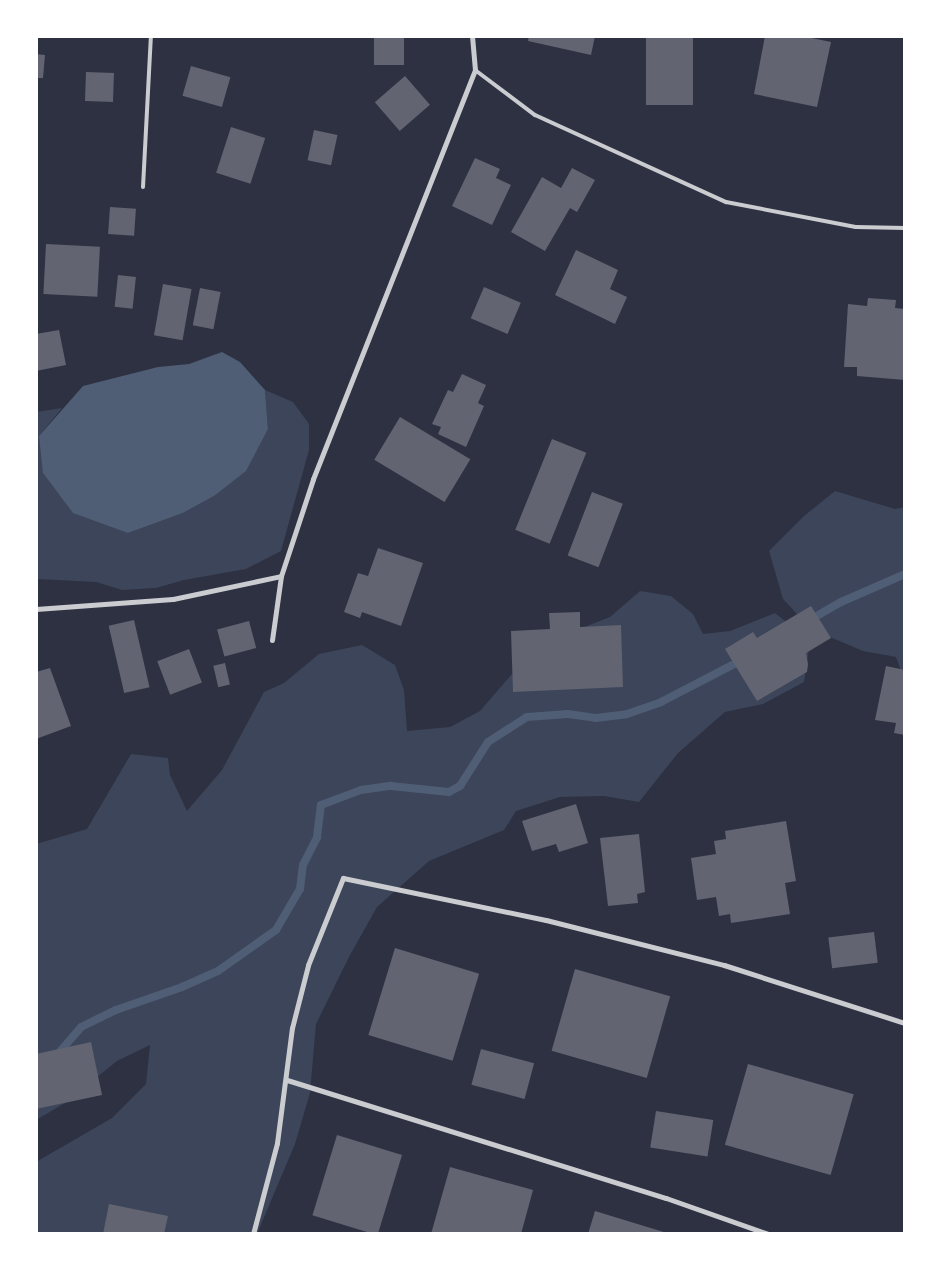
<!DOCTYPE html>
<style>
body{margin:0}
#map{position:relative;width:941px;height:1270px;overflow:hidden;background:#2d3142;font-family:"Crimson Pro",serif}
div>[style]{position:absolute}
.green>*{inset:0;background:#3c4559}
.water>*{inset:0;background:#4f5d75}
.stream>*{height:8px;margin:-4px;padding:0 4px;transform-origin:4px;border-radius:4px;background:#4f5d75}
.building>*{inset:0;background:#626471;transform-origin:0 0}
.service>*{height:4px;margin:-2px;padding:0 2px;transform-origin:2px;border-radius:2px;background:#caccd0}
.minor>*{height:5px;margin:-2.5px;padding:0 2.5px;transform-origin:2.5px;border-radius:2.5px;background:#caccd0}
span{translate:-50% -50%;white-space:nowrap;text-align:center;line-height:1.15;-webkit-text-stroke:5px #fff;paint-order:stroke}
.frame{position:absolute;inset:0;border:38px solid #fff;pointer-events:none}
</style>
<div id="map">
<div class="green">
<div style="clip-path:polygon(265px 390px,293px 402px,309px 424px,309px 450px,281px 551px,246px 569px,184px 580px,156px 588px,122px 590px,96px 582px,36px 579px,36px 412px,62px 408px,39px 436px,128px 533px,183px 513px,214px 496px,268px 429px)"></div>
<div style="clip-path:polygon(835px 491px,895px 509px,905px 507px,905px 682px,896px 657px,863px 651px,811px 629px,783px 599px,769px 551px,804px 516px)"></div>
<div style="clip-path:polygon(640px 591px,671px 596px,693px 614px,703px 634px,730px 631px,775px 613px,810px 641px,804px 682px,763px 704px,725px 712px,678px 753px,639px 802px,604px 796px,560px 797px,516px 811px,504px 830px,429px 861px,377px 907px,349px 957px,316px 1024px,310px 1093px,295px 1144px,257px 1234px,36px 1234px,36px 1162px,112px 1118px,146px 1084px,150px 1045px,117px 1061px,65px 1103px,36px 1120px,36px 844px,87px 829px,131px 754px,168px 758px,170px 775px,187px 811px,222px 770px,264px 692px,284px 683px,319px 654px,362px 645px,395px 665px,404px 690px,407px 731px,450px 727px,480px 711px,536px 646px,610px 617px)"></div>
</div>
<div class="water">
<div style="clip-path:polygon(222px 352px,240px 362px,265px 390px,268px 429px,246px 471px,214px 496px,183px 513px,128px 533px,73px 513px,43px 473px,39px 436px,83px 386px,158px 367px,189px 364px)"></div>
</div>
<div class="stream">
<div style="left:808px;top:621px;width:38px;rotate:-30deg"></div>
<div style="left:841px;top:602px;width:70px;rotate:-23.6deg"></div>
<div style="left:56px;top:1056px;width:38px;rotate:-49deg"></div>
<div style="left:81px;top:1027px;width:39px;rotate:-26deg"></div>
<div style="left:116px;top:1010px;width:70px;rotate:-19.2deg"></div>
<div style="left:182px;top:987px;width:39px;rotate:-24deg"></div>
<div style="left:218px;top:971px;width:71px;rotate:-35.3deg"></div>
<div style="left:276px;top:930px;width:48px;rotate:-59.7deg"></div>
<div style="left:300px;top:889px;width:24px;rotate:-83deg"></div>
<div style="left:303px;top:865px;width:31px;rotate:-63deg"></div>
<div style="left:317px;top:837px;width:32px;rotate:-83deg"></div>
<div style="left:321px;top:805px;width:43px;rotate:-20.6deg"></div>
<div style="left:361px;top:790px;width:30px;rotate:-8deg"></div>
<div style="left:391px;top:786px;width:58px;rotate:5.9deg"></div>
<div style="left:449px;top:792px;width:13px;rotate:-29deg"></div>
<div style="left:460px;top:786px;width:52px;rotate:-57.5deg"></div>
<div style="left:488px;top:742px;width:46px;rotate:-32.7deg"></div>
<div style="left:527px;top:717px;width:41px;rotate:-4.2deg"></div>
<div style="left:568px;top:714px;width:28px;rotate:8deg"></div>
<div style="left:596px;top:718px;width:31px;rotate:-7deg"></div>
<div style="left:627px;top:714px;width:36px;rotate:-19deg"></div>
<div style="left:661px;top:702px;width:91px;rotate:-27.4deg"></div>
</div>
<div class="building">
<div style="left:374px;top:36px;width:30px;height:29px"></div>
<div style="clip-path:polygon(529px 36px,595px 36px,591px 55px,528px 41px)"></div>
<div style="left:646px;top:36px;width:47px;height:69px"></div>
<div style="clip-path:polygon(765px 36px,802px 36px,831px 42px,817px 107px,754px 94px)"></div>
<div style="clip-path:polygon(36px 54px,45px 55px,43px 78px,36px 78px)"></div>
<div style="left:191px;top:66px;width:41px;height:31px;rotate:16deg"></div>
<div style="left:86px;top:72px;width:28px;height:29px;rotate:2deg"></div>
<div style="left:405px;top:76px;width:38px;height:40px;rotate:49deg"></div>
<div style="left:231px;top:127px;width:36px;height:48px;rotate:18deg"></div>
<div style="left:314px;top:130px;width:24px;height:31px;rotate:12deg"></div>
<div style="clip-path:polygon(475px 158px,500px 169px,496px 178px,511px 185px,492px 225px,452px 206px)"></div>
<div style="clip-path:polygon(572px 168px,595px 180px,577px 212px,570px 208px,545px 251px,511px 232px,542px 177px,561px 188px)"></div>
<div style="left:110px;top:207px;width:26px;height:27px;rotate:4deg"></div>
<div style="left:46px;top:244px;width:54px;height:50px;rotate:3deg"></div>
<div style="clip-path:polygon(576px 250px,618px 270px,610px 289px,627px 297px,615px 324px,555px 295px)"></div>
<div style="left:118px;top:275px;width:18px;height:32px;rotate:6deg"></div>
<div style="left:163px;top:284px;width:29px;height:52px;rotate:10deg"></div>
<div style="left:484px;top:287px;width:40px;height:34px;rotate:23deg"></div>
<div style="left:200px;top:288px;width:21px;height:38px;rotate:11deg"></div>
<div style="clip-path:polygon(868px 298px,896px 300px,895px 308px,905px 309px,905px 380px,857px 376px,857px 367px,844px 367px,848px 304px,867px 306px)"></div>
<div style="clip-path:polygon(59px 330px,66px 365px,36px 371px,36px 334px)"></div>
<div style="clip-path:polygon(462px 374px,486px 385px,478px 403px,484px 406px,466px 447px,438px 434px,441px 427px,432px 424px,448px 390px,453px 392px)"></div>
<div style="left:400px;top:417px;width:82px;height:50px;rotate:31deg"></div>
<div style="left:552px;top:439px;width:37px;height:98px;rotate:22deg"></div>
<div style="left:592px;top:492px;width:33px;height:68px;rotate:21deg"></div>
<div style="clip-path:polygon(378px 548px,423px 563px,401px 626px,362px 612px,360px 618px,344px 612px,358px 573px,368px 576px)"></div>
<div style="clip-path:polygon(811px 606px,831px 638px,806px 653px,808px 664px,807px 672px,757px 701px,725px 649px,753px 632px,757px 638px)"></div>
<div style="clip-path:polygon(580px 612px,580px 627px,621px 625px,623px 687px,513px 692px,511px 631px,550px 629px,549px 613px)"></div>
<div style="left:134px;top:620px;width:69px;height:26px;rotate:77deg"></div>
<div style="left:249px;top:621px;width:28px;height:33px;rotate:75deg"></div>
<div style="left:189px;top:649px;width:36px;height:34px;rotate:69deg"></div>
<div style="left:225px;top:663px;width:22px;height:12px;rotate:77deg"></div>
<div style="clip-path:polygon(886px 666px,905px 670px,905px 735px,894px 733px,896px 723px,875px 720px)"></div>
<div style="clip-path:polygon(50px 668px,71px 726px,36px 739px,36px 672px)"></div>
<div style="clip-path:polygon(576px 804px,588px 843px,559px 852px,556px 844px,532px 851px,522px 821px)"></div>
<div style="clip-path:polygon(786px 821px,796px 881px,785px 883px,790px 914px,731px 923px,730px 914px,719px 916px,716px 897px,697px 900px,691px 858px,716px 854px,714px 841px,726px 839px,725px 831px)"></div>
<div style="clip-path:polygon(639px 834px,645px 892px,637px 894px,638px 903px,608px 906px,600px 838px)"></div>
<div style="left:874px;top:932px;width:31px;height:46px;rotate:83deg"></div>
<div style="left:395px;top:948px;width:88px;height:91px;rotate:17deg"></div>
<div style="left:575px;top:969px;width:99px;height:85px;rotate:16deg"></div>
<div style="clip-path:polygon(91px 1042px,102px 1095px,36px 1109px,36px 1054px)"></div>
<div style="left:481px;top:1049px;width:55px;height:37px;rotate:15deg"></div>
<div style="left:748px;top:1064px;width:110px;height:84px;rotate:16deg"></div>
<div style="left:656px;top:1111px;width:58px;height:37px;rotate:9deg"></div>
<div style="left:337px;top:1135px;width:68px;height:84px;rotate:17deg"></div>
<div style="clip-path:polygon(450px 1167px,533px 1190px,521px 1234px,431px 1234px)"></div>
<div style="clip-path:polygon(109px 1204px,168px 1216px,164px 1234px,103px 1234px)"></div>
<div style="clip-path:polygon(595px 1211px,667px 1233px,667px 1234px,588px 1234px)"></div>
</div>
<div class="service">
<div style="left:475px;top:70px;width:75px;rotate:36.9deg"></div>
<div style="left:535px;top:115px;width:210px;rotate:24.5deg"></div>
<div style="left:726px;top:202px;width:132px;rotate:10.9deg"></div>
<div style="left:856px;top:227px;width:49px;rotate:1.2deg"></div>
<div style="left:143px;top:187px;width:151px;rotate:-87deg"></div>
</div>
<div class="minor">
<div style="left:36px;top:609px;width:137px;rotate:-4.2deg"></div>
<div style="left:173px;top:599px;width:110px;rotate:-12deg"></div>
<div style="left:272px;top:640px;width:65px;rotate:-82deg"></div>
<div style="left:281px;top:576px;width:102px;rotate:-71.7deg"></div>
<div style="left:313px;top:479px;width:440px;rotate:-68.4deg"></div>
<div style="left:475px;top:70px;width:34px;rotate:-95deg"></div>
<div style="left:287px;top:1080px;width:397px;rotate:17.3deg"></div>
<div style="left:666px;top:1198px;width:108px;rotate:19.4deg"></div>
<div style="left:253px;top:1234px;width:94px;rotate:-75.2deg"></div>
<div style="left:277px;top:1143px;width:116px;rotate:-82.6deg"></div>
<div style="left:292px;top:1028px;width:65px;rotate:-75.7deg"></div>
<div style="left:308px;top:965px;width:94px;rotate:-68.1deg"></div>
<div style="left:343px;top:878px;width:207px;rotate:11.7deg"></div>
<div style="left:546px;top:920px;width:184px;rotate:14.2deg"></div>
<div style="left:724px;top:965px;width:190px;rotate:17.8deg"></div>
</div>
<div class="frame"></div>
</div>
